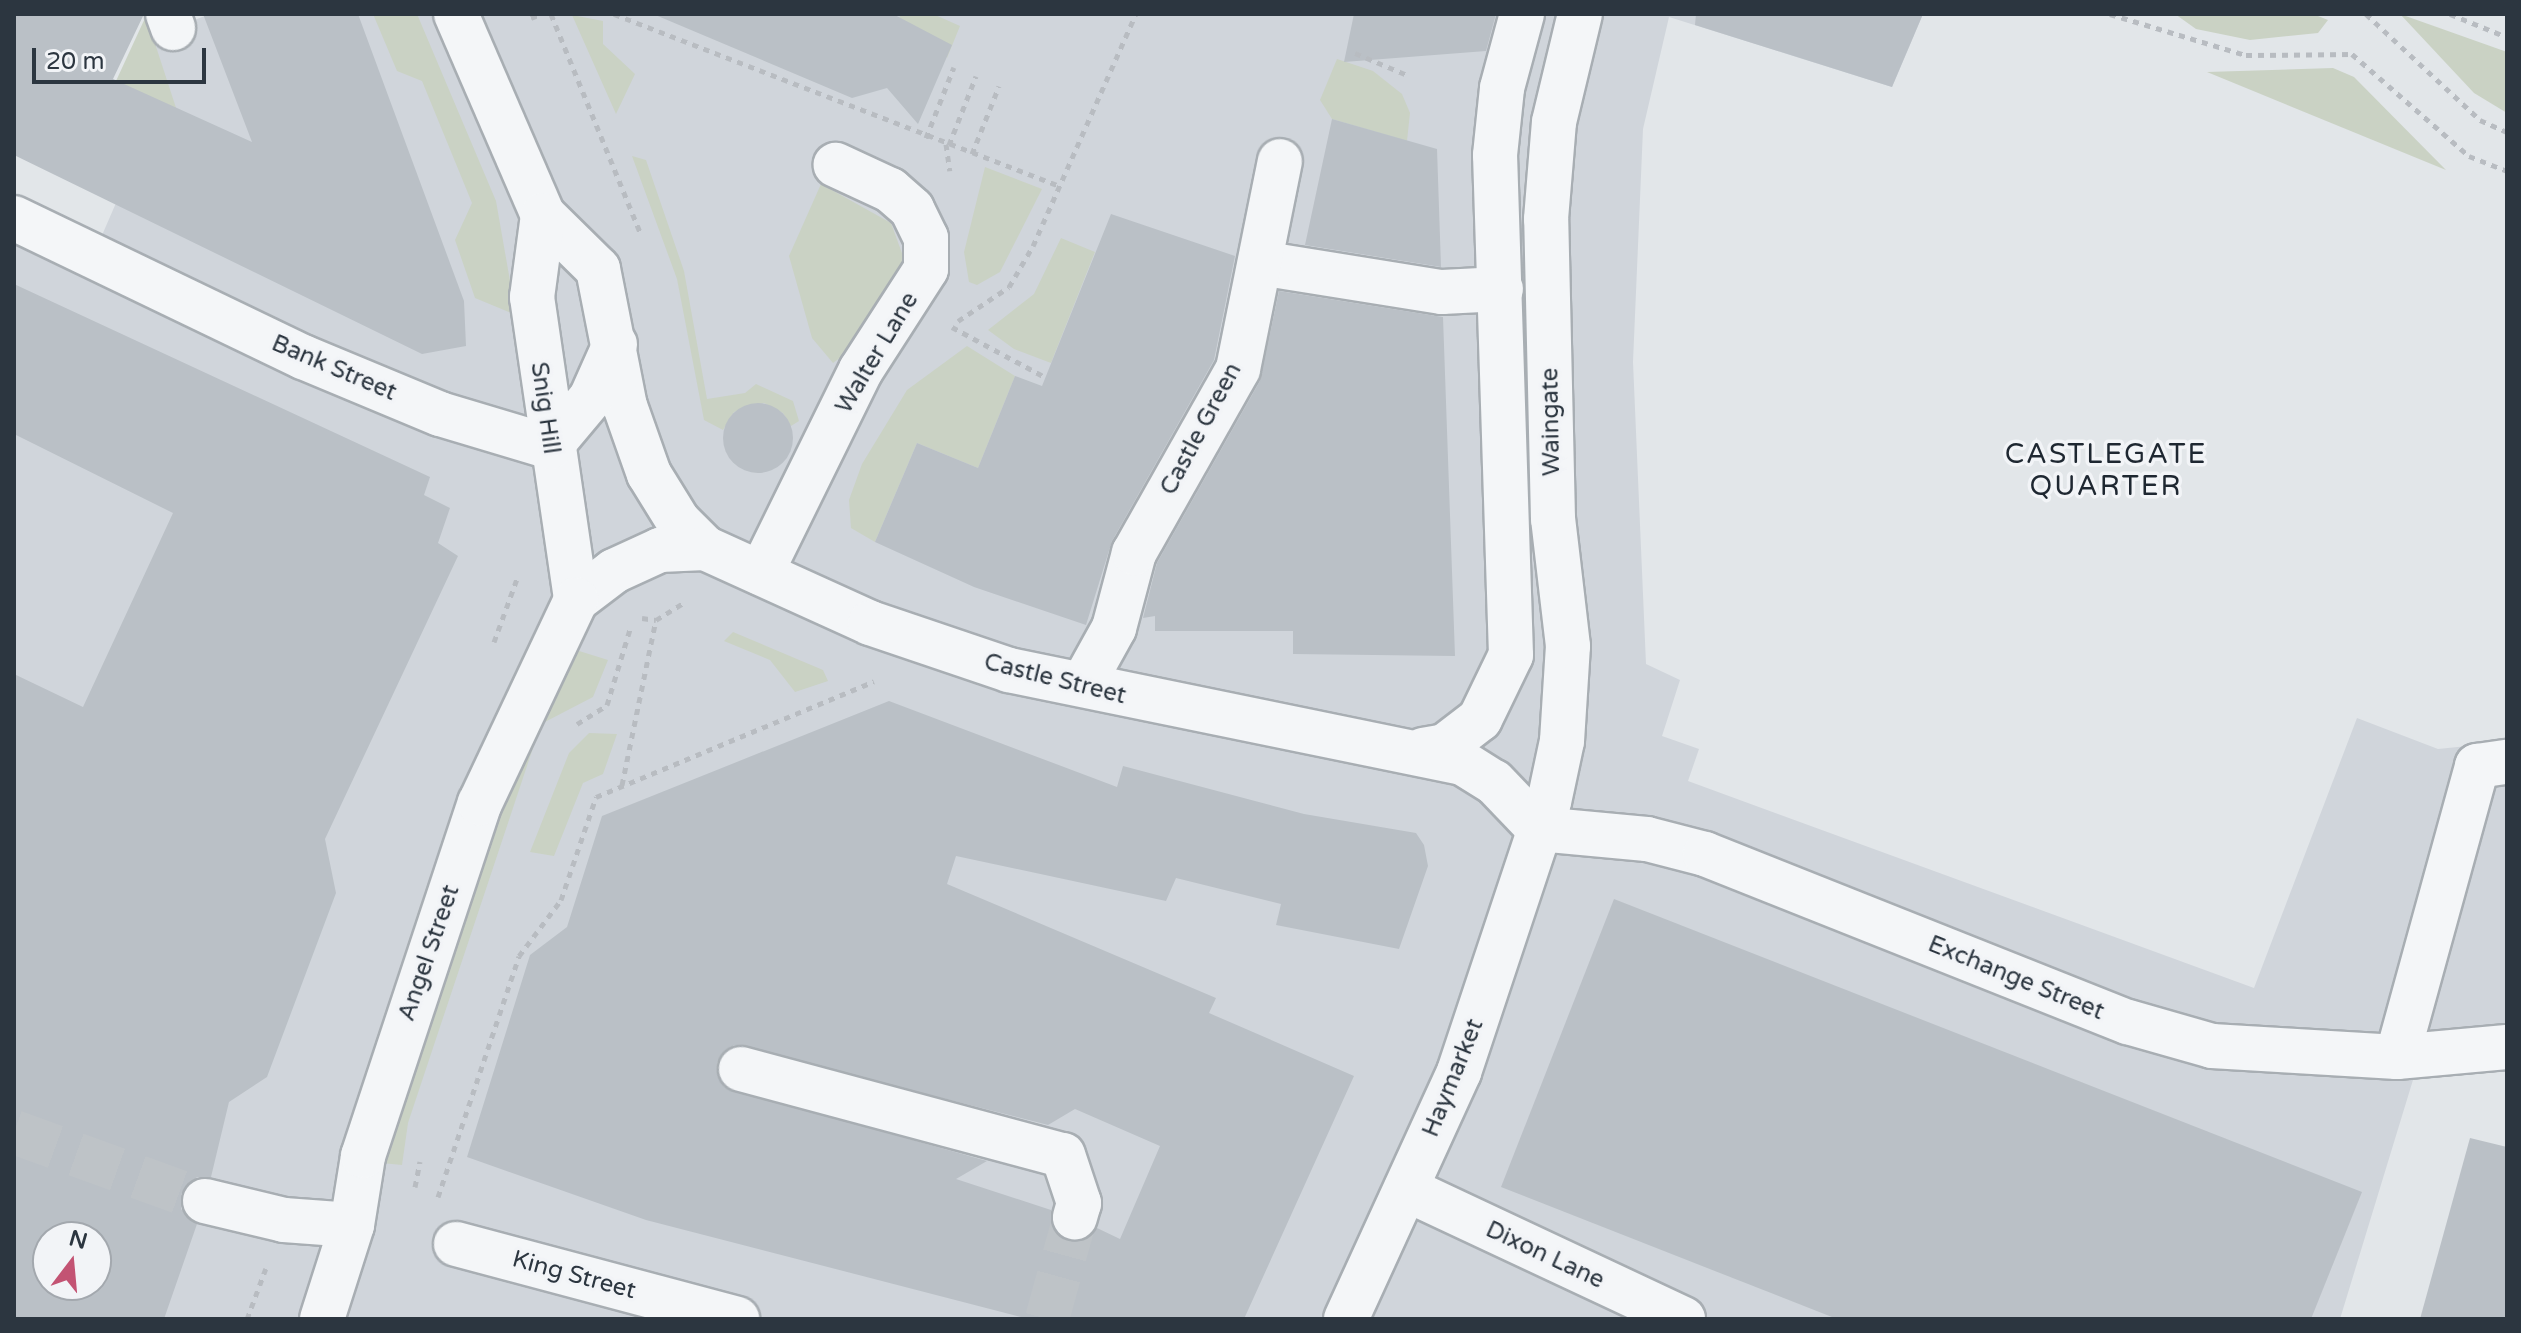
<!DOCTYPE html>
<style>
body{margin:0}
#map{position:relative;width:2521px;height:1333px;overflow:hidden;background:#e2e6e9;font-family:"Varela Round",sans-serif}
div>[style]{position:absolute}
.built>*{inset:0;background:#d0d5db}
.green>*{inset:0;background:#cad2c4}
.building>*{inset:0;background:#bac0c6}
.round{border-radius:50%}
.minor-tunnel>*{height:44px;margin-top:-22px;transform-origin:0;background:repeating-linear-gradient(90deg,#bec3c7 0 44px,transparent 0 66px)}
.path>*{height:5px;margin-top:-2.5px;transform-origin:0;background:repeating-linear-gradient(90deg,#b8bcc1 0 6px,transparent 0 12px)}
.roads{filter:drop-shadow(2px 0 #a8aeb3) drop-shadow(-2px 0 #a8aeb3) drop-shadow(0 2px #a8aeb3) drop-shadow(0 -2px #a8aeb3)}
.minor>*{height:44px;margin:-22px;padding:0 22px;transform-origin:22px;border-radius:22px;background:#f4f6f8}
span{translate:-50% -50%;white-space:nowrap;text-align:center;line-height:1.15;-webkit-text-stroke:7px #f2f4f7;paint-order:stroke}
.street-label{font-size:24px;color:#2c3640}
.quarter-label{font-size:28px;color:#1e2731;letter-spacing:2px}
.frame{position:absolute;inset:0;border:16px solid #2c3640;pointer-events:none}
.north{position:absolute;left:32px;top:1221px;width:80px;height:80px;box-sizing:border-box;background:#f2f4f7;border:2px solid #a3a8ae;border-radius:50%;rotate:16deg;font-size:22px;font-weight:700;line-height:32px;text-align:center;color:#2c3640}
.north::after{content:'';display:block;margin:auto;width:28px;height:36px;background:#c35373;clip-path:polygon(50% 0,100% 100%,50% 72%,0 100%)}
.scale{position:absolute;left:32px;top:48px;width:174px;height:36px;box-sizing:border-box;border:4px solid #2c3640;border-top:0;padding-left:10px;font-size:24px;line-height:28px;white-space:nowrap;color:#2c3640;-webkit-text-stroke:6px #f2f4f7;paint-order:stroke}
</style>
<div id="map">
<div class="built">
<div style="clip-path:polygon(evenodd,210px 14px,1923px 14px,1892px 87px,1669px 17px,1643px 129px,1633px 362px,1646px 664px,1680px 680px,1662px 736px,1699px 749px,1688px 781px,2254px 988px,2357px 718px,2438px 749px,2507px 742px,2507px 1047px,2420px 1057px,2340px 1319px,14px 1319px,14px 218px,93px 256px,116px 203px,153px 36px,210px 14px,48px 1237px,96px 1237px,96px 1285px,48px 1285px,48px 1237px)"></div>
</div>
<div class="green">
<div style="clip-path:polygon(373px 14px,417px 14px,496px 201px,516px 315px,475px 298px,455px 240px,472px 203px,422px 81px,397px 71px)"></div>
<div style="clip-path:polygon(901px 14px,933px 14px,960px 26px,947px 58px,937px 37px,892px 34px)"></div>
<div style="clip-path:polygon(2175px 14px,2313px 14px,2328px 20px,2318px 33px,2250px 40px,2196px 29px)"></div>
<div style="clip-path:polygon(2400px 14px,2507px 52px,2507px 113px,2474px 93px)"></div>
<div style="clip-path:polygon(572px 15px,603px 21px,603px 44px,635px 74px,616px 114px)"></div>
<div style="clip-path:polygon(146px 16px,179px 117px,116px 81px)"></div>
<div style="clip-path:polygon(1337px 59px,1373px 71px,1402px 94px,1410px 113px,1407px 141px,1332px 119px,1320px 100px)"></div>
<div style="clip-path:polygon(2333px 68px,2354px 77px,2446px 170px,2207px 72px)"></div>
<div style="clip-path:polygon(632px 156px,646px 160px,684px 271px,707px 399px,745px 393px,756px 384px,793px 401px,799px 421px,791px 426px,783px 413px,764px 403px,734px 412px,723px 430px,704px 420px,677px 279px)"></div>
<div style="clip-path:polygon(985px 167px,1042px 189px,1000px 272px,977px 285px,969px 282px,964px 252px)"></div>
<div style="clip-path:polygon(821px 184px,891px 223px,903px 256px,900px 273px,849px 351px,833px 363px,812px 338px,789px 256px)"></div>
<div style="clip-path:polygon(1061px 238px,1095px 252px,1051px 363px,1014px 349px,988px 330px,1034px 294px)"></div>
<div style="clip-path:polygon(967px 346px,1015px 376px,978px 468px,917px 443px,875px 542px,851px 528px,849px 500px,862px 464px,907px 390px)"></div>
<div style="clip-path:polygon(733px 632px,823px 670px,828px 681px,795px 692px,770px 660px,724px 641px)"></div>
<div style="clip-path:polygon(576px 650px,608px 660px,593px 697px,541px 724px,408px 1123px,402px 1165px,382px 1163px,531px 715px)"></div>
<div style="clip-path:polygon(589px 733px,617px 734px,603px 774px,583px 783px,554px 856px,530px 852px,569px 753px)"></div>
</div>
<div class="building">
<div style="clip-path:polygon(14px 14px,144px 14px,113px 79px,252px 142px,203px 14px,358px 14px,464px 301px,466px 346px,422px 354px,14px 155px)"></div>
<div style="clip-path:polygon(653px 14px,893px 14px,952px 45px,918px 124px,887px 88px,852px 98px)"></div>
<div style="clip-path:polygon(1354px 14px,1496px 14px,1486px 51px,1344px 62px)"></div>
<div style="clip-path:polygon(1696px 14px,1923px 14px,1892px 87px,1695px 25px)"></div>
<div style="clip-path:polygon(1332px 119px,1437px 149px,1441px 267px,1305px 245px)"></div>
<div style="clip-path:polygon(1111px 214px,1235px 256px,1214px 360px,1112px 541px,1086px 625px,974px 587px,875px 542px,917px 443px,978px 468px,1015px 376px,1042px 386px)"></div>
<div style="clip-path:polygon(evenodd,14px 284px,430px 477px,424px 495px,450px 508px,438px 543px,458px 556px,325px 839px,336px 893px,267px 1077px,229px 1102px,211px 1177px,197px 1177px,181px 1194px,181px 1209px,197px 1224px,164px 1319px,14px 1319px,14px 674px,83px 707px,173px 513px,14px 434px,14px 284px,48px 1237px,96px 1237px,96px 1285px,48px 1285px,48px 1237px)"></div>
<div style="clip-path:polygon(1279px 291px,1443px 317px,1455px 656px,1293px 654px,1293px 631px,1155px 631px,1155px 616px,1143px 618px,1157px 563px,1260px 381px)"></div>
<div class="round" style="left:723px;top:403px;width:70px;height:70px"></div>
<div style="clip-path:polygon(evenodd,889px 701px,1117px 787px,1123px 766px,1304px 814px,1416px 833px,1424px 845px,1428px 866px,1399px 949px,1276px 925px,1281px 904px,1176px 878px,1166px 901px,956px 856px,947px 884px,1216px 998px,1209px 1013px,1354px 1076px,1244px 1319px,1029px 1319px,646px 1220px,467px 1157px,530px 955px,567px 927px,602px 816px,889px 701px,734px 1045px,1048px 1125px,1075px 1109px,1160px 1146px,1120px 1239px,1097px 1228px,1082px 1241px,1069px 1241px,1057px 1234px,1051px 1210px,956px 1179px,987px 1161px,724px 1087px,717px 1063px,734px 1045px)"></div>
<div style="clip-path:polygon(1614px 899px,2362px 1192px,2311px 1319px,1837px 1319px,1501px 1187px)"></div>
<div style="clip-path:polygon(2470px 1138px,2507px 1147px,2507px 1319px,2420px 1319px)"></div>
</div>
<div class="minor-tunnel">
<div style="left:14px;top:1132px;width:203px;rotate:19.9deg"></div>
<div style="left:1047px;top:1319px;width:106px;rotate:-74.6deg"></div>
</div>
<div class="path">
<div style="left:551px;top:14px;width:239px;rotate:67.8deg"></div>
<div style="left:614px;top:14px;width:478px;rotate:21.1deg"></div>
<div style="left:2110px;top:14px;width:142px;rotate:16.8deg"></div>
<div style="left:2246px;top:55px;width:106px;rotate:-0.5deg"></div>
<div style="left:2352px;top:54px;width:155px;rotate:41.1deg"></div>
<div style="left:2469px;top:156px;width:41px;rotate:21.5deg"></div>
<div style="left:2366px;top:14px;width:156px;rotate:42.9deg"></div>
<div style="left:2480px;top:120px;width:30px;rotate:24deg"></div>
<div style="left:2450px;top:14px;width:61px;rotate:22deg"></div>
<div style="left:531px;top:18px;width:11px;rotate:-22deg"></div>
<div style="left:1355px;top:53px;width:56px;rotate:22.9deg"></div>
<div style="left:926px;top:138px;width:76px;rotate:-68.5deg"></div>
<div style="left:946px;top:144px;width:27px;rotate:82deg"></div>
<div style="left:949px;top:145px;width:74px;rotate:-68.6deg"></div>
<div style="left:972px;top:154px;width:73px;rotate:-68.3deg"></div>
<div style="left:958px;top:321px;width:61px;rotate:-33.7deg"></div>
<div style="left:1009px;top:287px;width:48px;rotate:-59.7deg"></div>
<div style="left:1033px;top:246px;width:254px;rotate:-66.1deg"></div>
<div style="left:952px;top:327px;width:106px;rotate:28.3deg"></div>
<div style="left:642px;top:618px;width:14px;rotate:8deg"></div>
<div style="left:656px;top:620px;width:32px;rotate:-32deg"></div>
<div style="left:494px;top:642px;width:70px;rotate:-70deg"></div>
<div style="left:577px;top:724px;width:36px;rotate:-32deg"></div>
<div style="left:607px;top:705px;width:83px;rotate:-73.1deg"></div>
<div style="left:622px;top:785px;width:168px;rotate:-78.4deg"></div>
<div style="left:415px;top:1187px;width:26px;rotate:-79deg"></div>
<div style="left:438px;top:1197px;width:254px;rotate:-71.4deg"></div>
<div style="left:519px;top:956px;width:70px;rotate:-53.1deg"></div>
<div style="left:561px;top:900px;width:109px;rotate:-71.2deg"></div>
<div style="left:596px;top:797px;width:301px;rotate:-22.6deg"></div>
<div style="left:247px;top:1319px;width:54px;rotate:-69.6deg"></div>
</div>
<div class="roads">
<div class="minor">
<div style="left:168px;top:14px;width:15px;rotate:70deg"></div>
<div style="left:456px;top:14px;width:219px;rotate:66.6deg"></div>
<div style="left:543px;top:215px;width:77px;rotate:44.5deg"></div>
<div style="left:598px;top:269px;width:140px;rotate:78.9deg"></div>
<div style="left:625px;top:406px;width:72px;rotate:70.6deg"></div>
<div style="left:649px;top:474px;width:55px;rotate:58.3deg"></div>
<div style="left:678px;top:521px;width:38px;rotate:45deg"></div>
<div style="left:543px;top:215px;width:83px;rotate:97.6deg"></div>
<div style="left:532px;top:297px;width:306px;rotate:81.7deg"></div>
<div style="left:14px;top:218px;width:321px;rotate:25.7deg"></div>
<div style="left:303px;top:357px;width:148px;rotate:22.6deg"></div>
<div style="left:440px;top:414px;width:115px;rotate:16.7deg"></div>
<div style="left:1260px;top:263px;width:184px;rotate:9.1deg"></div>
<div style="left:1442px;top:292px;width:59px;rotate:-2.9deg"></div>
<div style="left:550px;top:447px;width:64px;rotate:-50.1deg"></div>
<div style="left:591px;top:398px;width:59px;rotate:-66deg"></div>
<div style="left:761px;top:573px;width:226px;rotate:-63.8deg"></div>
<div style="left:861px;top:370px;width:120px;rotate:-57.2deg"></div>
<div style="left:926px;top:269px;width:31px;rotate:-90deg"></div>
<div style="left:926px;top:238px;width:32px;rotate:-116deg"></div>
<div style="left:912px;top:209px;width:29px;rotate:-139deg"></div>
<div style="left:890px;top:190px;width:60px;rotate:-155.2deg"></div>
<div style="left:576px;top:600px;width:48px;rotate:-37.3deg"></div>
<div style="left:614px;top:571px;width:51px;rotate:-24.5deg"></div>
<div style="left:660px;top:550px;width:45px;rotate:-2.5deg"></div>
<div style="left:705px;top:548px;width:181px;rotate:24.4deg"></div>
<div style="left:870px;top:623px;width:147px;rotate:18.7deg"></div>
<div style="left:1009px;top:670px;width:463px;rotate:11.6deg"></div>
<div style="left:1463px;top:763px;width:36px;rotate:32deg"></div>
<div style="left:1494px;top:782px;width:65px;rotate:46.2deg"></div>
<div style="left:1083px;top:684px;width:64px;rotate:-61deg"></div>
<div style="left:1114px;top:628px;width:78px;rotate:-75.1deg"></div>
<div style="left:1134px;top:553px;width:211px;rotate:-60.5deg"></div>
<div style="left:1238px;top:369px;width:212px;rotate:-78.6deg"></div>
<div style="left:1423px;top:750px;width:22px;rotate:-10deg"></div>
<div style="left:1445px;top:746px;width:44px;rotate:-37.6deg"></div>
<div style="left:1480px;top:719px;width:71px;rotate:-64.2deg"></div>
<div style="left:1511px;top:655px;width:500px;rotate:-91.83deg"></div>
<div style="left:1495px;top:155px;width:67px;rotate:-84deg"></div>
<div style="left:1502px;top:88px;width:77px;rotate:-74.9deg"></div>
<div style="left:1539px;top:829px;width:108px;rotate:5.3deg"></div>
<div style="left:1647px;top:839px;width:60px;rotate:14.5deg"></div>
<div style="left:1705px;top:854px;width:455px;rotate:21.7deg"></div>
<div style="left:2128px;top:1022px;width:87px;rotate:15.9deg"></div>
<div style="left:2212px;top:1046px;width:185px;rotate:3.4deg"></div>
<div style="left:2397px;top:1057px;width:110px;rotate:-5.2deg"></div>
<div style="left:2397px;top:1057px;width:302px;rotate:-74.6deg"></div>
<div style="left:2477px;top:766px;width:30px;rotate:-8deg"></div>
<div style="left:741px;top:1069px;width:333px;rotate:15deg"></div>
<div style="left:1063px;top:1155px;width:51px;rotate:71.6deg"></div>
<div style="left:1079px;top:1203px;width:15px;rotate:106deg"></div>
<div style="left:1406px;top:1189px;width:306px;rotate:25.1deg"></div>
<div style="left:205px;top:1201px;width:81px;rotate:13.5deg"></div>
<div style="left:284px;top:1220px;width:68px;rotate:4.2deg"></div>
<div style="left:456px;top:1244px;width:291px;rotate:14.9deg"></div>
<div style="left:322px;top:1319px;width:99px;rotate:-72.3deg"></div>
<div style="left:352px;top:1225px;width:70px;rotate:-80.9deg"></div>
<div style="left:363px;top:1156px;width:372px;rotate:-71.7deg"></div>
<div style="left:480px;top:803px;width:225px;rotate:-64.7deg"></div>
<div style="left:1346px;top:1319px;width:272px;rotate:-65.4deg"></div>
<div style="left:1459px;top:1072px;width:285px;rotate:-71.6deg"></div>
<div style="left:1549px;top:802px;width:62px;rotate:-78deg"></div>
<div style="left:1562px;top:741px;width:95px;rotate:-86.4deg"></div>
<div style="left:1568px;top:646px;width:128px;rotate:-96.7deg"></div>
<div style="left:1553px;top:519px;width:300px;rotate:-91.3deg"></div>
<div style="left:1546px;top:219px;width:97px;rotate:-85.3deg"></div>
<div style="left:1554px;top:122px;width:111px;rotate:-76.5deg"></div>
</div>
</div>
<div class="street-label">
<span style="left:877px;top:353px;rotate:-59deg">Walter Lane</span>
<span style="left:334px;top:368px;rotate:23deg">Bank Street</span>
<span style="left:545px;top:408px;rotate:82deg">Snig Hill</span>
<span style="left:1551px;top:422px;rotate:-91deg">Waingate</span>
<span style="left:1201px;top:429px;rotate:-62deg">Castle Green</span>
<span style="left:1055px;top:679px;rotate:14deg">Castle Street</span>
<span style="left:429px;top:953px;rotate:-71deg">Angel Street</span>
<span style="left:2016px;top:978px;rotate:22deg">Exchange Street</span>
<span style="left:1453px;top:1078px;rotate:-68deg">Haymarket</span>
<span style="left:1545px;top:1255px;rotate:25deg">Dixon Lane</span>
<span style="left:574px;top:1275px;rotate:15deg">King Street</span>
</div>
<div class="quarter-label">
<span style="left:2106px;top:470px">CASTLEGATE<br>QUARTER</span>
</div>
<div class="frame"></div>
<div class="north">N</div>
<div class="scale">20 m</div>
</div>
